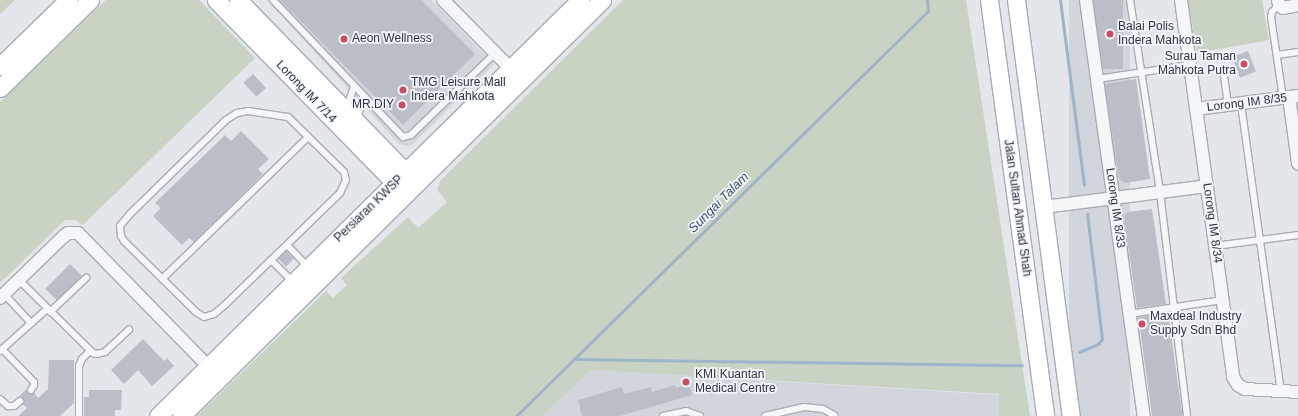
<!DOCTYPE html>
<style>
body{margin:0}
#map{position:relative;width:1298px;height:416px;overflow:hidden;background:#e3e6ea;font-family:Arial,sans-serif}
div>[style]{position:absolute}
.built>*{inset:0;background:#d1d5dc;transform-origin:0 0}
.green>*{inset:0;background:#c8d3c4}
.stream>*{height:3px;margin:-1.5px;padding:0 1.5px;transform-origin:1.5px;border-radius:1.5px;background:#a0b4c8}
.building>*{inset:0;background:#babfc7;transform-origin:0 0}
.roads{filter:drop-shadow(1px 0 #a8adb4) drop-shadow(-1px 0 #a8adb4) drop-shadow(0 1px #a8adb4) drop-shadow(0 -1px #a8adb4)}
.lane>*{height:6px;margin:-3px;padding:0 3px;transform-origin:3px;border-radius:3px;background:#f5f6f8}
.street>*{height:12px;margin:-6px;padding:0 6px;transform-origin:6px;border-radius:6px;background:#f5f6f8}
.secondary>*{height:17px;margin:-8.5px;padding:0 8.5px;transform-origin:8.5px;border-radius:8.5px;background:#fff}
.dots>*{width:11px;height:11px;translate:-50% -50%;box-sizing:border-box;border:2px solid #f2f4f7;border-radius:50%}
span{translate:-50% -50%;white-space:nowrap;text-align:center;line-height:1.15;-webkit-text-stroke:3.5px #f2f4f7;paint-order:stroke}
.poi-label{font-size:12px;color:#2b3441}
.left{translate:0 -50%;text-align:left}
.right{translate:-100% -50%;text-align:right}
.street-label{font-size:12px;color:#2b3441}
.water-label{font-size:13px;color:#375373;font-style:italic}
</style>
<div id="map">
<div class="built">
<div style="clip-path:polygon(267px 0,431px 0,494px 64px,413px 144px,408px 146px,399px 144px)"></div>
<div style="left:1069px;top:0;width:61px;height:420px"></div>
<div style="clip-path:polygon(590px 370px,1000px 395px,999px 416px,543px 416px)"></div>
</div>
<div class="green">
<div style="clip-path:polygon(0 0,15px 0,0 14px)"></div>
<div style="clip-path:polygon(106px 0,199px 0,255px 58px,88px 220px,82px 225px,76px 220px,65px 220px,0 283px,0 102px)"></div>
<div style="clip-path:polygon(623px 0,966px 0,1030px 416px,999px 416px,999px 394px,590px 370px,543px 416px,197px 416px,326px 291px,333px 298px,347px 285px,341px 278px,408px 217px,418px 228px,447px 202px,437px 190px,440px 181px)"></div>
<div style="clip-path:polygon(1188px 0,1262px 0,1269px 40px,1197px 53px)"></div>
</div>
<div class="stream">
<div style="left:1060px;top:0;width:186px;rotate:82.6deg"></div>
<div style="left:1079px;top:352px;width:21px;rotate:-23deg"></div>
<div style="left:1098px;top:344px;width:6px;rotate:-51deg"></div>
<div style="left:1102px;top:339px;width:126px;rotate:-96.8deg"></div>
<div style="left:574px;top:359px;width:448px;rotate:0.8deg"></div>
<div style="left:516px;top:416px;width:578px;rotate:-44.51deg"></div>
<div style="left:928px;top:11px;width:11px;rotate:-95deg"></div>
</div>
<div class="building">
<div style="clip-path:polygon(280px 0,421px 0,475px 54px,403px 125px)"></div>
<div style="left:1094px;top:0;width:29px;height:69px"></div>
<div style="left:1248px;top:51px;width:22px;height:17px;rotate:69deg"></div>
<div style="left:253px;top:74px;width:19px;height:13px;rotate:47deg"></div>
<div style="clip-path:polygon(1136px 79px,1150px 179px,1125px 183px,1119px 179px,1105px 84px)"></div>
<div style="clip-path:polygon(241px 131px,269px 159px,258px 169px,263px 174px,194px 242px,189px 238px,182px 245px,153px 216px,161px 208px,155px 203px,225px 135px,231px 141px)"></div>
<div style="clip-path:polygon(1152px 209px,1166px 304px,1137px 308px,1124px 216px,1128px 212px)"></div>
<div style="left:286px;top:251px;width:11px;height:11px;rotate:45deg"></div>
<div style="left:70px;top:264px;width:17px;height:35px;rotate:45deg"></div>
<div style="left:1168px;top:313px;width:104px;height:30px;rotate:82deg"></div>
<div style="clip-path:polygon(143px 339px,164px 361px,167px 358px,174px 366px,152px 386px,138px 370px,124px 384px,111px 370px)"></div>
<div style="clip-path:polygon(49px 360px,74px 360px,74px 403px,60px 416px,18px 416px,27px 408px,23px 404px,23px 398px,18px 397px,27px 389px,28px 394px,34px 393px,38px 398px,48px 389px)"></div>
<div style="clip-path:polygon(689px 384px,692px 395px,620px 416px,582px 416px,578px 400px,622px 387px,624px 394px,651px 387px,652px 392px,675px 385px,676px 388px)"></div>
<div style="clip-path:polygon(89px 390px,122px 390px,121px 410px,115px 410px,115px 416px,84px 416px,84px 397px,89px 397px)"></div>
</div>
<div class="roads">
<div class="lane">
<div style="left:273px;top:0;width:189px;rotate:46.5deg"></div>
<div style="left:403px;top:137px;width:8px;rotate:-14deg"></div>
<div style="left:411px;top:135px;width:117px;rotate:-44.3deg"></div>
<div style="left:1130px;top:0;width:194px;rotate:81.1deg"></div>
<div style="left:1160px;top:192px;width:226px;rotate:83.1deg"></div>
<div style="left:1279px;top:5px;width:10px;rotate:135deg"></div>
<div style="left:1272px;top:12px;width:5px;rotate:101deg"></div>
<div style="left:1271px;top:17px;width:82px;rotate:81.6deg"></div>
<div style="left:1277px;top:55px;width:21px;rotate:-8deg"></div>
<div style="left:1223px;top:69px;width:36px;rotate:82deg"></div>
<div style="left:1097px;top:79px;width:94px;rotate:-8.6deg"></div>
<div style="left:1241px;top:104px;width:290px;rotate:82.1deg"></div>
<div style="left:346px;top:110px;width:24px;rotate:-71deg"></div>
<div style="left:248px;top:111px;width:40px;rotate:8.5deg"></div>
<div style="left:288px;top:117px;width:78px;rotate:44.5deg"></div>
<div style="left:344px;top:172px;width:8px;rotate:76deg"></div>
<div style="left:346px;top:180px;width:14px;rotate:115deg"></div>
<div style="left:340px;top:193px;width:159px;rotate:135.8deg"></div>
<div style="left:226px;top:304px;width:16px;rotate:140deg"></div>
<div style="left:214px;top:314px;width:10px;rotate:163deg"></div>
<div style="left:204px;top:317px;width:9px;rotate:-148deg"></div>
<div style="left:196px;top:312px;width:101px;rotate:-135.4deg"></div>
<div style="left:124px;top:241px;width:6px;rotate:-121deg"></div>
<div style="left:121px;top:236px;width:10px;rotate:-96deg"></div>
<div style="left:120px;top:226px;width:16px;rotate:-50deg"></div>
<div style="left:130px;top:214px;width:134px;rotate:-44.4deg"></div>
<div style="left:226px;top:120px;width:13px;rotate:-32deg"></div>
<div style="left:237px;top:113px;width:11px;rotate:-10deg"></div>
<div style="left:357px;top:120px;width:24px;rotate:-75deg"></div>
<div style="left:287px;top:245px;width:30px;rotate:46deg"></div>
<div style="left:1215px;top:246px;width:84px;rotate:-7.5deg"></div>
<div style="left:271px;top:260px;width:30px;rotate:45deg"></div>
<div style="left:162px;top:279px;width:204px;rotate:-44.2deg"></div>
<div style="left:19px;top:280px;width:104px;rotate:44.6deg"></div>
<div style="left:93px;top:353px;width:4px;rotate:14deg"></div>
<div style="left:97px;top:354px;width:8px;rotate:-14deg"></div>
<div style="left:105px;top:352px;width:33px;rotate:-43deg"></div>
<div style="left:4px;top:294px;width:40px;rotate:47deg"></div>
<div style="left:50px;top:312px;width:50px;rotate:-43.4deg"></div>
<div style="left:1129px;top:314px;width:95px;rotate:-8.5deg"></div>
<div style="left:2px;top:349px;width:46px;rotate:45.9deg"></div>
<div style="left:34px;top:382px;width:3px;rotate:90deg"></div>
<div style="left:34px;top:385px;width:6px;rotate:121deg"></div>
<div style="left:0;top:351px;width:63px;rotate:-41.8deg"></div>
<div style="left:0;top:399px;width:11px;rotate:41deg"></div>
<div style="left:8px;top:406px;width:6px"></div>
<div style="left:14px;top:406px;width:8px;rotate:-40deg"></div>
<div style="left:79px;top:416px;width:50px;rotate:-90deg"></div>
<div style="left:79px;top:366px;width:8px;rotate:-67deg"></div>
<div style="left:82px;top:359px;width:11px;rotate:-45deg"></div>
<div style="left:663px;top:416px;width:24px;rotate:-12deg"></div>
<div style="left:686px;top:411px;width:15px;rotate:20deg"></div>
<div style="left:765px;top:416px;width:40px;rotate:-13deg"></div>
<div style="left:804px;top:407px;width:19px;rotate:6deg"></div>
<div style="left:823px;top:409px;width:13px;rotate:29deg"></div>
</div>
<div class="street">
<div style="left:443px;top:0;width:97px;rotate:45.4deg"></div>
<div style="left:1086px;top:0;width:420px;rotate:82.1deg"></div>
<div style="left:1181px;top:0;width:381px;rotate:82.1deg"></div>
<div style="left:1233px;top:377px;width:9px;rotate:58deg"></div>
<div style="left:1238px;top:385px;width:8px;rotate:30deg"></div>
<div style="left:1245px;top:389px;width:53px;rotate:3.2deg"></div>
<div style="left:1278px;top:0;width:5px;rotate:79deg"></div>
<div style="left:1279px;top:5px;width:5px;rotate:37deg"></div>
<div style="left:1283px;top:8px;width:15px;rotate:-11deg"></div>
<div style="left:1289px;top:97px;width:67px;rotate:82.2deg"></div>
<div style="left:1196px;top:109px;width:103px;rotate:-7.3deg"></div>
<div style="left:1044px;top:207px;width:164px;rotate:-7.3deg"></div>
<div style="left:0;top:298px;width:88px;rotate:-44.1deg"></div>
<div style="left:63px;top:237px;width:6px;rotate:-39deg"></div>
<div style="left:68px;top:233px;width:10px"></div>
<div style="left:78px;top:233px;width:186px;rotate:45.7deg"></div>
</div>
<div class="secondary">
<div style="left:216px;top:0;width:267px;rotate:45.6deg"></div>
<div style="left:238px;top:0;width:252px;rotate:45.8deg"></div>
<div style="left:989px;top:0;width:420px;rotate:82.3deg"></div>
<div style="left:1016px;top:0;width:420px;rotate:82.5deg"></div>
<div style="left:0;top:66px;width:95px;rotate:-44.1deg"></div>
<div style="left:0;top:88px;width:126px;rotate:-44.4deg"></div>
<div style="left:158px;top:416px;width:593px;rotate:-44.59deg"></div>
<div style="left:181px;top:416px;width:592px;rotate:-44.66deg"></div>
</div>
</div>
<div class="dots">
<div style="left:1110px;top:34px;background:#c74f64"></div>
<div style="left:344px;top:39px;background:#c74f64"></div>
<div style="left:1244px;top:64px;background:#c74f64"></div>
<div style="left:403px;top:90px;background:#c74f64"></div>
<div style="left:402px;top:105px;background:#c74f64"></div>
<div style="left:1142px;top:324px;background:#c74f64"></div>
<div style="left:686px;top:382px;background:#c74f64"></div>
</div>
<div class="poi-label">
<span class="left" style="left:1118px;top:34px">Balai Polis<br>Indera Mahkota</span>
<span class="left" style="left:352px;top:39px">Aeon Wellness</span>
<span class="right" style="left:1236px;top:64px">Surau Taman<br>Mahkota Putra</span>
<span class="left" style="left:411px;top:90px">TMG Leisure Mall<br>Indera Mahkota</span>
<span class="right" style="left:394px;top:105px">MR.DIY</span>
<span class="left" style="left:1150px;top:324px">Maxdeal Industry<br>Supply Sdn Bhd</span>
<span class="left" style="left:695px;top:382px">KMI Kuantan<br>Medical Centre</span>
</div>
<div class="street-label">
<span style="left:306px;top:92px;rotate:46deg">Lorong IM 7/14</span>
<span style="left:1247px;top:103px;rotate:-7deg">Lorong IM 8/35</span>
<span style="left:1017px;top:208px;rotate:82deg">Jalan Sultan Ahmad Shah</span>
<span style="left:1115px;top:208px;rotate:82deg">Lorong IM 8/33</span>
<span style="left:369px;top:209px;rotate:-44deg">Persiaran KWSP</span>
<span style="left:1212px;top:223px;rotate:82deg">Lorong IM 8/34</span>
</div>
<div class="water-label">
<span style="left:719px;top:203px;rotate:-45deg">Sungai Talam</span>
</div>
</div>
